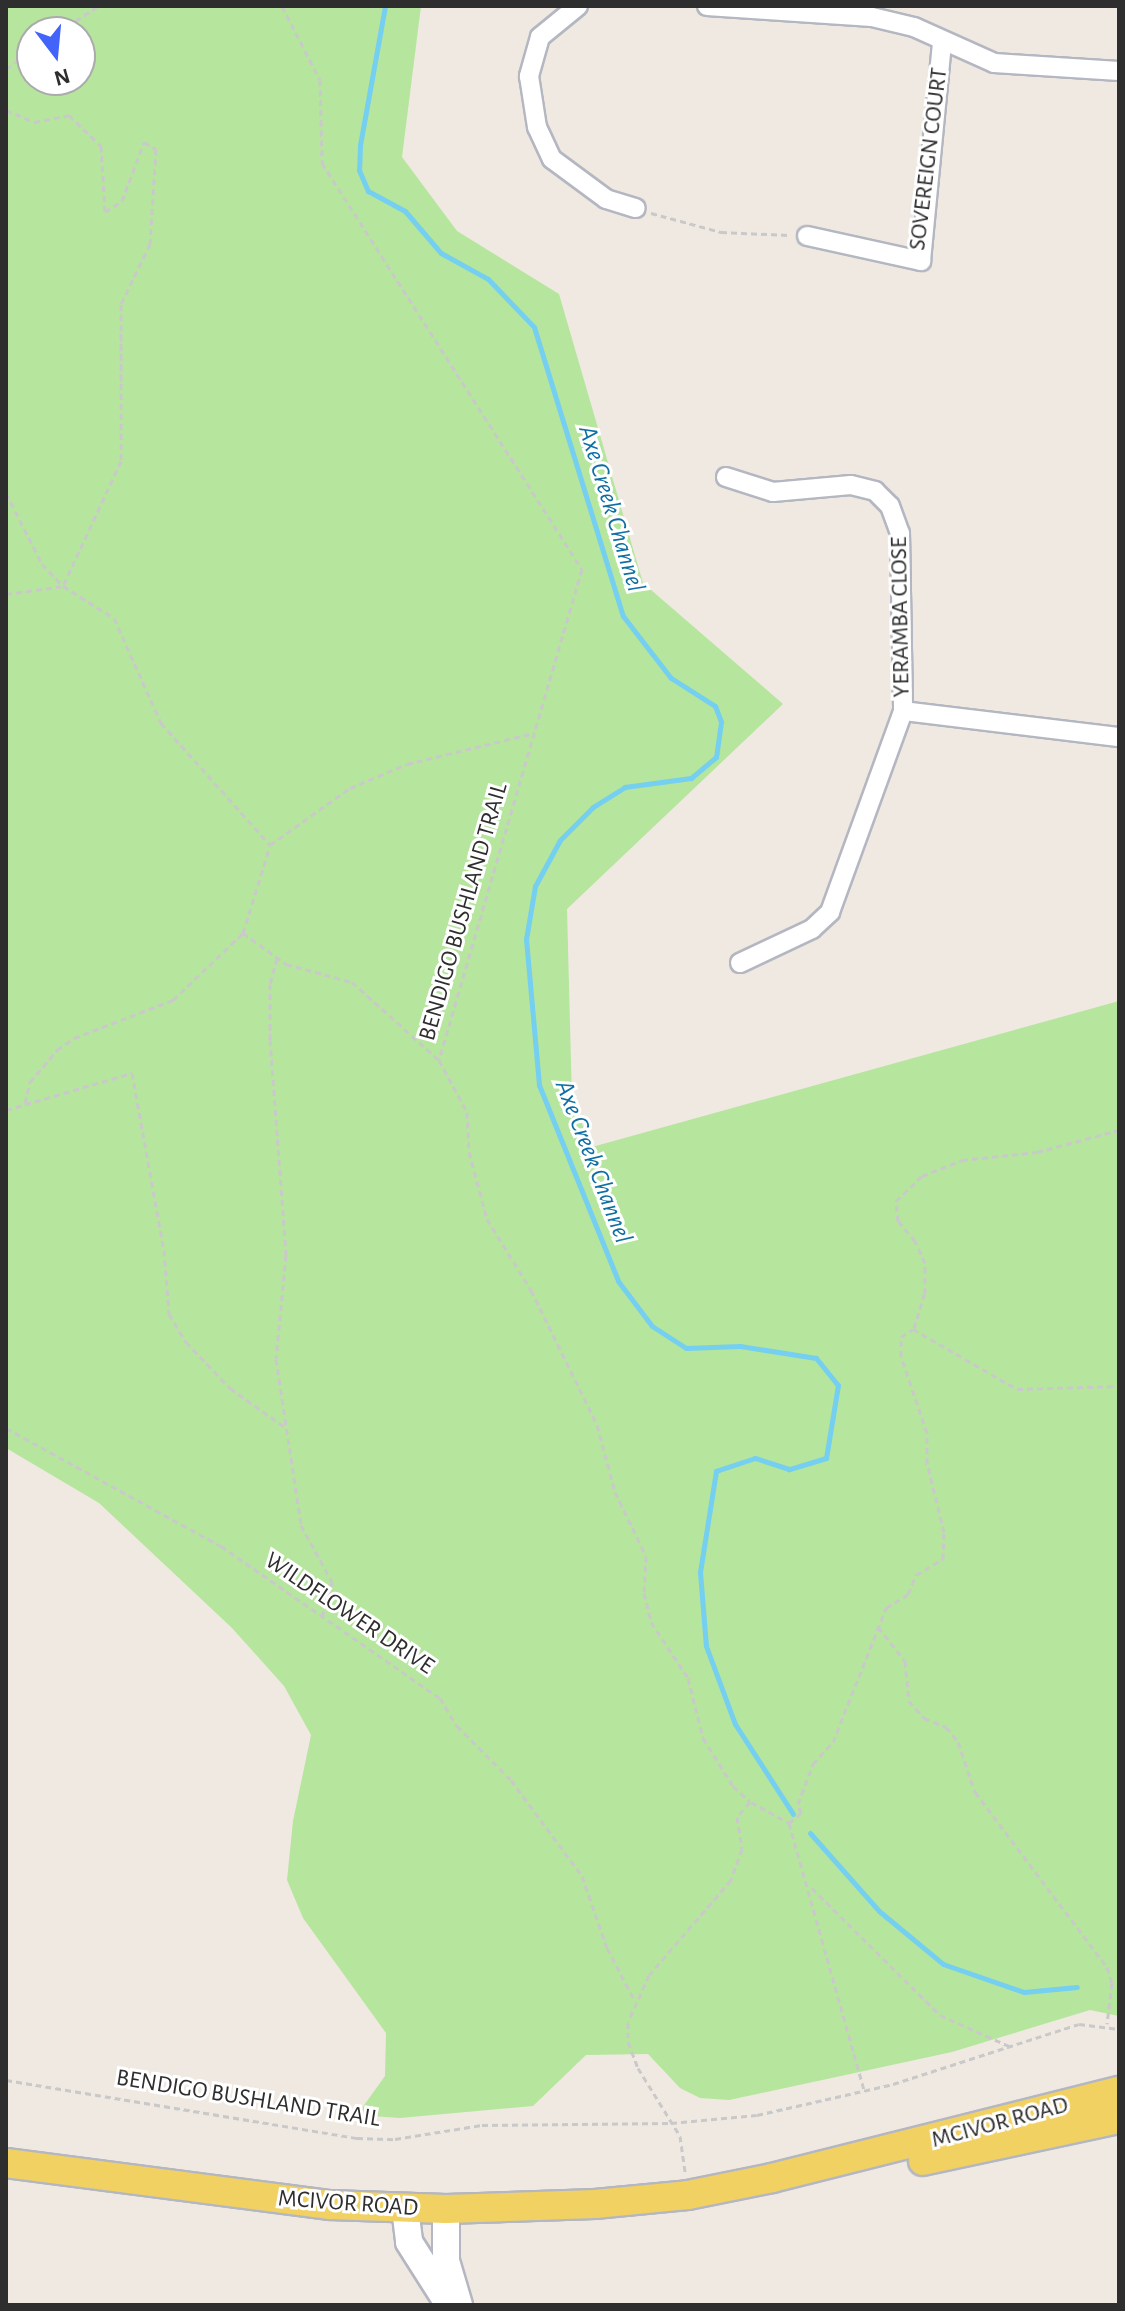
<!DOCTYPE html>
<style>
body{margin:0}
#map{position:relative;width:1125px;height:2311px;overflow:hidden;background:#efe9e1;font-family:"Alegreya Sans",sans-serif}
div>[style]{position:absolute}
.green>*{inset:0;background:#b6e59e}
.stream>*{height:5px;margin:-2.5px;padding:0 2.5px;transform-origin:2.5px;border-radius:2.5px;background:#75cff0}
.path>*{height:3px;margin-top:-1.5px;transform-origin:0;background:repeating-linear-gradient(90deg,#c9c9c9 0 6px,transparent 0 10px)}
.roads{filter:drop-shadow(2px 0 #b4b7c1) drop-shadow(-2px 0 #b4b7c1) drop-shadow(0 2px #b4b7c1) drop-shadow(0 -2px #b4b7c1)}
.street>*{height:18px;margin:-9px;padding:0 9px;transform-origin:9px;border-radius:9px;background:#fff}
.secondary>*{height:26px;margin:-13px;padding:0 13px;transform-origin:13px;border-radius:13px;background:#fff}
.primary>*{height:28px;margin:-14px;padding:0 14px;transform-origin:14px;border-radius:14px;background:#f2d163}
span{translate:-50% -50%;white-space:nowrap;text-align:center;line-height:1.15;-webkit-text-stroke:6px #fff;paint-order:stroke}
.street-label{font-size:24px;color:#2e2e2e}
.water-label{font-size:26px;color:#0d6fa3;font-style:italic}
.frame{position:absolute;inset:0;border:8px solid #2e2e2e;pointer-events:none}
.north{position:absolute;left:16px;top:16px;width:80px;height:80px;box-sizing:border-box;background:#fff;border:2px solid #ababab;border-radius:50%;rotate:164deg;font-size:22px;font-weight:700;line-height:32px;text-align:center;color:#2e2e2e}
.north::after{content:'';display:block;margin:auto;width:28px;height:36px;background:#4264fb;clip-path:polygon(50% 0,100% 100%,50% 72%,0 100%)}
</style>
<div id="map">
<div class="green">
<div style="clip-path:polygon(evenodd,6px 6px,421px 6px,402px 157px,457px 231px,559px 294px,643px 583px,783px 704px,567px 909px,572px 1101px,592px 1147px,1119px 1001px,1119px 2016px,1090px 2010px,952px 2052px,729px 2100px,700px 2098px,680px 2088px,648px 2054px,586px 2055px,533px 2106px,400px 2118px,357px 2115px,385px 2076px,386px 2033px,303px 1918px,287px 1880px,293px 1821px,311px 1735px,284px 1686px,232px 1628px,99px 1503px,6px 1448px,6px 6px,32px 32px,80px 32px,80px 80px,32px 80px,32px 32px)"></div>
</div>
<div class="stream">
<div style="left:385px;top:6px;width:141px;rotate:100.2deg"></div>
<div style="left:360px;top:145px;width:25px;rotate:92deg"></div>
<div style="left:359px;top:170px;width:23px;rotate:67deg"></div>
<div style="left:368px;top:191px;width:42px;rotate:28.4deg"></div>
<div style="left:405px;top:211px;width:55px;rotate:49.4deg"></div>
<div style="left:441px;top:253px;width:54px;rotate:29deg"></div>
<div style="left:488px;top:279px;width:66px;rotate:46.2deg"></div>
<div style="left:534px;top:327px;width:302px;rotate:72.9deg"></div>
<div style="left:623px;top:616px;width:78px;rotate:52.3deg"></div>
<div style="left:671px;top:678px;width:52px;rotate:32.5deg"></div>
<div style="left:715px;top:706px;width:17px;rotate:69deg"></div>
<div style="left:721px;top:722px;width:35px;rotate:98deg"></div>
<div style="left:716px;top:757px;width:33px;rotate:140deg"></div>
<div style="left:691px;top:778px;width:67px;rotate:172.2deg"></div>
<div style="left:625px;top:787px;width:38px;rotate:148deg"></div>
<div style="left:593px;top:807px;width:47px;rotate:135deg"></div>
<div style="left:560px;top:840px;width:52px;rotate:118.5deg"></div>
<div style="left:535px;top:886px;width:54px;rotate:99.6deg"></div>
<div style="left:526px;top:939px;width:147px;rotate:84.9deg"></div>
<div style="left:539px;top:1085px;width:211px;rotate:68deg"></div>
<div style="left:618px;top:1281px;width:56px;rotate:52.9deg"></div>
<div style="left:652px;top:1326px;width:40px;rotate:32.9deg"></div>
<div style="left:686px;top:1348px;width:54px;rotate:-2.1deg"></div>
<div style="left:740px;top:1346px;width:77px;rotate:9deg"></div>
<div style="left:816px;top:1358px;width:35px;rotate:51deg"></div>
<div style="left:838px;top:1385px;width:74px;rotate:99.3deg"></div>
<div style="left:826px;top:1458px;width:39px;rotate:163deg"></div>
<div style="left:789px;top:1469px;width:36px;rotate:-162deg"></div>
<div style="left:755px;top:1458px;width:41px;rotate:161.6deg"></div>
<div style="left:716px;top:1471px;width:102px;rotate:99deg"></div>
<div style="left:700px;top:1572px;width:74px;rotate:85.4deg"></div>
<div style="left:706px;top:1646px;width:83px;rotate:69.6deg"></div>
<div style="left:735px;top:1724px;width:107px;rotate:57.2deg"></div>
<div style="left:810px;top:1833px;width:104px;rotate:48.5deg"></div>
<div style="left:879px;top:1911px;width:83px;rotate:39.6deg"></div>
<div style="left:943px;top:1964px;width:86px;rotate:19.1deg"></div>
<div style="left:1024px;top:1992px;width:53px;rotate:-5.4deg"></div>
</div>
<div class="path">
<div style="left:282px;top:6px;width:83px;rotate:62.8deg"></div>
<div style="left:320px;top:80px;width:83px;rotate:88.6deg"></div>
<div style="left:322px;top:163px;width:482px;rotate:57.4deg"></div>
<div style="left:582px;top:569px;width:511px;rotate:106.24deg"></div>
<div style="left:439px;top:1060px;width:59px;rotate:61.7deg"></div>
<div style="left:467px;top:1112px;width:40px;rotate:87.1deg"></div>
<div style="left:469px;top:1152px;width:69px;rotate:75deg"></div>
<div style="left:487px;top:1219px;width:84px;rotate:58.2deg"></div>
<div style="left:531px;top:1290px;width:150px;rotate:63.9deg"></div>
<div style="left:597px;top:1425px;width:69px;rotate:75deg"></div>
<div style="left:615px;top:1492px;width:71px;rotate:64.2deg"></div>
<div style="left:646px;top:1556px;width:37px;rotate:93deg"></div>
<div style="left:644px;top:1593px;width:30px;rotate:76deg"></div>
<div style="left:651px;top:1622px;width:67px;rotate:56.5deg"></div>
<div style="left:688px;top:1678px;width:62px;rotate:76deg"></div>
<div style="left:703px;top:1738px;width:57px;rotate:58deg"></div>
<div style="left:733px;top:1786px;width:23px;rotate:43deg"></div>
<div style="left:750px;top:1802px;width:20px;rotate:131deg"></div>
<div style="left:737px;top:1817px;width:32px;rotate:81deg"></div>
<div style="left:742px;top:1849px;width:33px;rotate:110deg"></div>
<div style="left:731px;top:1880px;width:125px;rotate:130.8deg"></div>
<div style="left:649px;top:1975px;width:51px;rotate:114.1deg"></div>
<div style="left:628px;top:2022px;width:20px;rotate:90deg"></div>
<div style="left:628px;top:2042px;width:28px;rotate:69deg"></div>
<div style="left:638px;top:2068px;width:80px;rotate:58.3deg"></div>
<div style="left:680px;top:2136px;width:37px;rotate:82deg"></div>
<div style="left:59px;top:32px;width:47px;rotate:-33.7deg"></div>
<div style="left:6px;top:69px;width:32px;rotate:-36deg"></div>
<div style="left:6px;top:110px;width:30px;rotate:23deg"></div>
<div style="left:34px;top:122px;width:36px;rotate:-11deg"></div>
<div style="left:69px;top:115px;width:45px;rotate:44.1deg"></div>
<div style="left:101px;top:146px;width:66px;rotate:86.5deg"></div>
<div style="left:105px;top:212px;width:20px;rotate:-33deg"></div>
<div style="left:122px;top:201px;width:63px;rotate:-69.6deg"></div>
<div style="left:144px;top:142px;width:14px;rotate:30deg"></div>
<div style="left:156px;top:149px;width:95px;rotate:93.6deg"></div>
<div style="left:150px;top:244px;width:67px;rotate:115.8deg"></div>
<div style="left:121px;top:304px;width:157px;rotate:90deg"></div>
<div style="left:121px;top:461px;width:138px;rotate:114.9deg"></div>
<div style="left:651px;top:213px;width:73px;rotate:15.2deg"></div>
<div style="left:721px;top:232px;width:68px;rotate:2.5deg"></div>
<div style="left:6px;top:493px;width:80px;rotate:63.1deg"></div>
<div style="left:42px;top:564px;width:30px;rotate:46deg"></div>
<div style="left:63px;top:586px;width:60px;rotate:32.1deg"></div>
<div style="left:114px;top:618px;width:115px;rotate:65.9deg"></div>
<div style="left:161px;top:723px;width:164px;rotate:48.2deg"></div>
<div style="left:270px;top:845px;width:98px;rotate:-35.5deg"></div>
<div style="left:350px;top:788px;width:62px;rotate:-22.8deg"></div>
<div style="left:407px;top:764px;width:131px;rotate:-13.7deg"></div>
<div style="left:6px;top:594px;width:58px;rotate:-8deg"></div>
<div style="left:243px;top:933px;width:53px;rotate:35.8deg"></div>
<div style="left:286px;top:964px;width:68px;rotate:15.3deg"></div>
<div style="left:352px;top:982px;width:117px;rotate:41.9deg"></div>
<div style="left:277px;top:958px;width:27px;rotate:105deg"></div>
<div style="left:270px;top:984px;width:56px;rotate:90deg"></div>
<div style="left:270px;top:1040px;width:216px;rotate:85.7deg"></div>
<div style="left:286px;top:1255px;width:104px;rotate:95.5deg"></div>
<div style="left:276px;top:1359px;width:168px;rotate:81.4deg"></div>
<div style="left:301px;top:1525px;width:65px;rotate:61.5deg"></div>
<div style="left:332px;top:1582px;width:35px;rotate:106deg"></div>
<div style="left:25px;top:1103px;width:22px;rotate:-77deg"></div>
<div style="left:30px;top:1082px;width:42px;rotate:-49.8deg"></div>
<div style="left:57px;top:1050px;width:21px;rotate:-35deg"></div>
<div style="left:74px;top:1038px;width:106px;rotate:-21deg"></div>
<div style="left:173px;top:1000px;width:97px;rotate:-43.7deg"></div>
<div style="left:243px;top:933px;width:91px;rotate:-72.8deg"></div>
<div style="left:6px;top:1110px;width:131px;rotate:-16.4deg"></div>
<div style="left:132px;top:1073px;width:180px;rotate:79.8deg"></div>
<div style="left:164px;top:1250px;width:64px;rotate:85.5deg"></div>
<div style="left:169px;top:1314px;width:33px;rotate:59deg"></div>
<div style="left:186px;top:1342px;width:64px;rotate:46.3deg"></div>
<div style="left:230px;top:1388px;width:69px;rotate:35.5deg"></div>
<div style="left:914px;top:1328px;width:37px;rotate:-73deg"></div>
<div style="left:925px;top:1293px;width:30px;rotate:-90deg"></div>
<div style="left:925px;top:1263px;width:24px;rotate:-114deg"></div>
<div style="left:915px;top:1241px;width:26px;rotate:-130deg"></div>
<div style="left:898px;top:1221px;width:20px;rotate:-96deg"></div>
<div style="left:896px;top:1201px;width:36px;rotate:-44deg"></div>
<div style="left:922px;top:1176px;width:43px;rotate:-21.8deg"></div>
<div style="left:962px;top:1160px;width:75px;rotate:-6.1deg"></div>
<div style="left:1037px;top:1152px;width:85px;rotate:-15deg"></div>
<div style="left:6px;top:1428px;width:245px;rotate:28.8deg"></div>
<div style="left:221px;top:1546px;width:267px;rotate:34.8deg"></div>
<div style="left:440px;top:1698px;width:33px;rotate:59deg"></div>
<div style="left:457px;top:1726px;width:76px;rotate:45deg"></div>
<div style="left:511px;top:1780px;width:119px;rotate:53.5deg"></div>
<div style="left:582px;top:1876px;width:76px;rotate:70.9deg"></div>
<div style="left:607px;top:1948px;width:60px;rotate:62.2deg"></div>
<div style="left:878px;top:1627px;width:43px;rotate:51.5deg"></div>
<div style="left:905px;top:1661px;width:40px;rotate:84.3deg"></div>
<div style="left:909px;top:1701px;width:23px;rotate:49deg"></div>
<div style="left:924px;top:1718px;width:24px;rotate:22deg"></div>
<div style="left:946px;top:1727px;width:19px;rotate:51deg"></div>
<div style="left:958px;top:1742px;width:53px;rotate:71.2deg"></div>
<div style="left:975px;top:1792px;width:219px;rotate:53deg"></div>
<div style="left:1107px;top:1967px;width:17px;rotate:73deg"></div>
<div style="left:1112px;top:1983px;width:41px;rotate:97deg"></div>
<div style="left:751px;top:1802px;width:43px;rotate:28.9deg"></div>
<div style="left:789px;top:1823px;width:276px;rotate:74.3deg"></div>
<div style="left:789px;top:1823px;width:16px;rotate:-40deg"></div>
<div style="left:801px;top:1813px;width:9px;rotate:-108deg"></div>
<div style="left:798px;top:1804px;width:43px;rotate:-69.4deg"></div>
<div style="left:813px;top:1764px;width:30px;rotate:-48deg"></div>
<div style="left:833px;top:1742px;width:144px;rotate:-68.4deg"></div>
<div style="left:886px;top:1608px;width:26px;rotate:-32deg"></div>
<div style="left:908px;top:1594px;width:21px;rotate:-67deg"></div>
<div style="left:916px;top:1575px;width:31px;rotate:-31deg"></div>
<div style="left:943px;top:1559px;width:27px;rotate:-88deg"></div>
<div style="left:944px;top:1532px;width:71px;rotate:-103.8deg"></div>
<div style="left:927px;top:1463px;width:30px;rotate:-90deg"></div>
<div style="left:927px;top:1433px;width:81px;rotate:-108.7deg"></div>
<div style="left:901px;top:1356px;width:19px;rotate:-90deg"></div>
<div style="left:901px;top:1337px;width:14px;rotate:-34deg"></div>
<div style="left:913px;top:1329px;width:120px;rotate:30deg"></div>
<div style="left:1017px;top:1389px;width:102px;rotate:-1.7deg"></div>
<div style="left:812px;top:1888px;width:180px;rotate:44.8deg"></div>
<div style="left:940px;top:2015px;width:76px;rotate:24.2deg"></div>
<div style="left:6px;top:2080px;width:356px;rotate:9.4deg"></div>
<div style="left:357px;top:2138px;width:38px;rotate:2deg"></div>
<div style="left:395px;top:2139px;width:88px;rotate:-9.1deg"></div>
<div style="left:482px;top:2125px;width:189px;rotate:-0.6deg"></div>
<div style="left:671px;top:2123px;width:86px;rotate:-5.3deg"></div>
<div style="left:757px;top:2115px;width:139px;rotate:-12.8deg"></div>
<div style="left:893px;top:2084px;width:195px;rotate:-17.9deg"></div>
<div style="left:1079px;top:2024px;width:40px;rotate:7.1deg"></div>
</div>
<div class="roads">
<div class="street">
<div style="left:578px;top:6px;width:49px;rotate:140.8deg"></div>
<div style="left:540px;top:37px;width:41px;rotate:105.8deg"></div>
<div style="left:529px;top:76px;width:52px;rotate:81.1deg"></div>
<div style="left:537px;top:127px;width:35px;rotate:65deg"></div>
<div style="left:552px;top:159px;width:67px;rotate:36.5deg"></div>
<div style="left:606px;top:199px;width:31px;rotate:17deg"></div>
<div style="left:707px;top:6px;width:165px;rotate:3.8deg"></div>
<div style="left:872px;top:17px;width:43px;rotate:13.4deg"></div>
<div style="left:914px;top:27px;width:88px;rotate:24.2deg"></div>
<div style="left:994px;top:63px;width:125px;rotate:3.7deg"></div>
<div style="left:807px;top:236px;width:117px;rotate:12.4deg"></div>
<div style="left:921px;top:261px;width:221px;rotate:-84.5deg"></div>
<div style="left:726px;top:477px;width:49px;rotate:17.7deg"></div>
<div style="left:773px;top:492px;width:78px;rotate:-5.1deg"></div>
<div style="left:851px;top:485px;width:25px;rotate:14deg"></div>
<div style="left:875px;top:491px;width:21px;rotate:45deg"></div>
<div style="left:890px;top:506px;width:29px;rotate:70deg"></div>
<div style="left:900px;top:533px;width:178px;rotate:89deg"></div>
<div style="left:903px;top:711px;width:218px;rotate:6.9deg"></div>
<div style="left:740px;top:963px;width:80px;rotate:-25.3deg"></div>
<div style="left:812px;top:929px;width:25px;rotate:-43deg"></div>
<div style="left:830px;top:912px;width:214px;rotate:-70deg"></div>
</div>
<div class="secondary">
<div style="left:405px;top:2208px;width:34px;rotate:83deg"></div>
<div style="left:409px;top:2242px;width:75px;rotate:57.6deg"></div>
<div style="left:446px;top:2209px;width:52px;rotate:90deg"></div>
<div style="left:446px;top:2261px;width:46px;rotate:73.5deg"></div>
</div>
<div class="primary">
<div style="left:923px;top:2161px;width:200px;rotate:-12.1deg"></div>
<div style="left:6px;top:2163px;width:327px;rotate:7.4deg"></div>
<div style="left:330px;top:2205px;width:116px;rotate:2deg"></div>
<div style="left:446px;top:2209px;width:149px;rotate:-1.9deg"></div>
<div style="left:595px;top:2204px;width:93px;rotate:-5.5deg"></div>
<div style="left:688px;top:2195px;width:86px;rotate:-11.4deg"></div>
<div style="left:772px;top:2178px;width:358px;rotate:-14.1deg"></div>
</div>
</div>
<div class="street-label">
<span style="left:929px;top:159px;rotate:-83deg">SOVEREIGN COURT</span>
<span style="left:901px;top:617px;rotate:-91deg">YERAMBA CLOSE</span>
<span style="left:464px;top:912px;rotate:-74deg">BENDIGO BUSHLAND TRAIL</span>
<span style="left:349px;top:1614px;rotate:34deg">WILDFLOWER DRIVE</span>
<span style="left:248px;top:2099px;rotate:9deg">BENDIGO BUSHLAND TRAIL</span>
<span style="left:1000px;top:2123px;rotate:-15deg">MCIVOR ROAD</span>
<span style="left:348px;top:2204px;rotate:4deg">MCIVOR ROAD</span>
</div>
<div class="water-label">
<span style="left:611px;top:509px;rotate:73deg">Axe Creek Channel</span>
<span style="left:593px;top:1162px;rotate:69deg">Axe Creek Channel</span>
</div>
<div class="frame"></div>
<div class="north">N</div>
</div>
